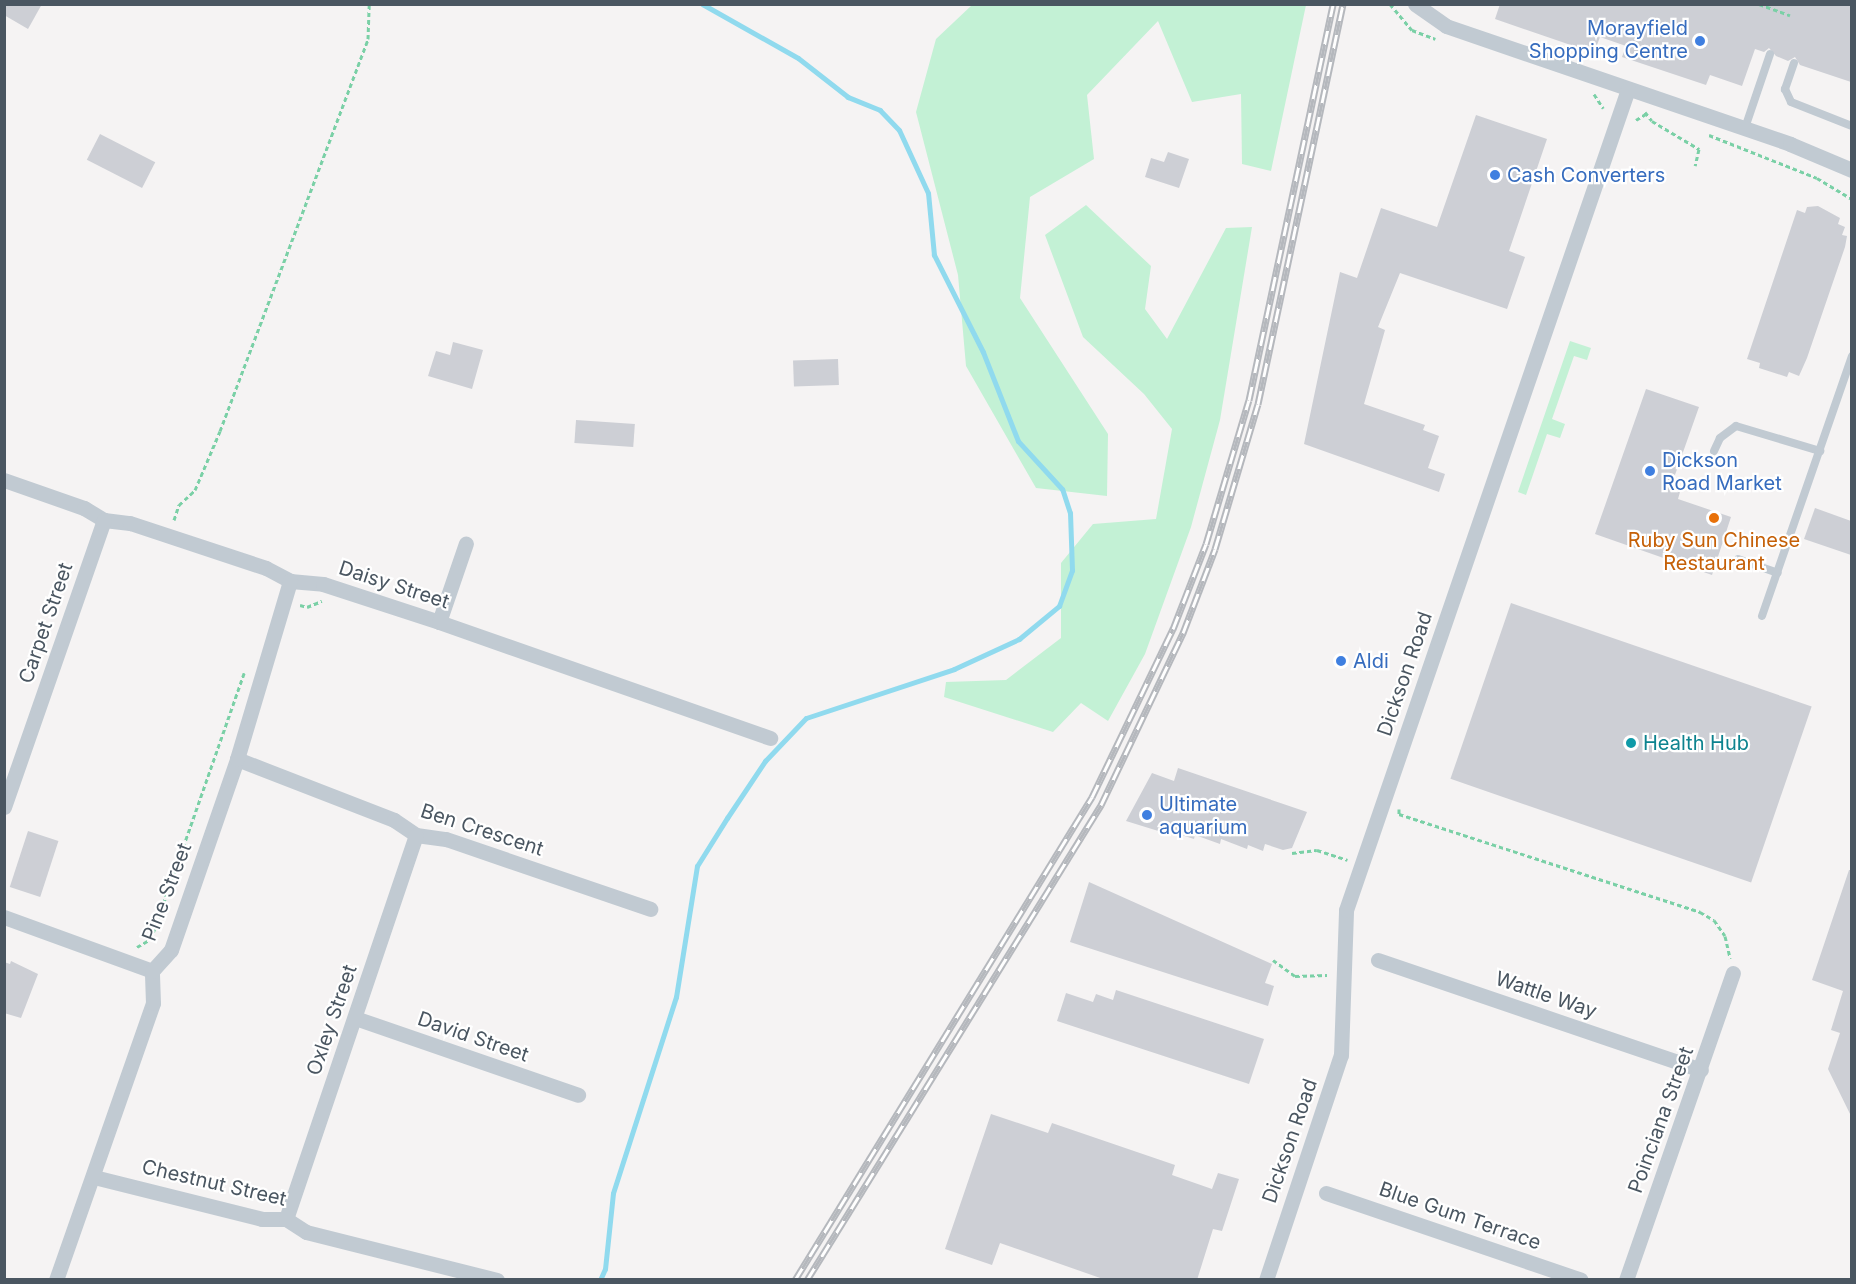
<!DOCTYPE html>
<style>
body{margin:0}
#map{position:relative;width:1856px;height:1284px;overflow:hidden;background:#f5f3f3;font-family:Inter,sans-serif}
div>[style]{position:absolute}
.green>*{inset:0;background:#c3f1d5}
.stream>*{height:5px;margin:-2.5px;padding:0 2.5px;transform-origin:2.5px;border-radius:2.5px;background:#90daee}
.building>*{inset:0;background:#cdcfd5;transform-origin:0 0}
.path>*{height:3px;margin-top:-1.5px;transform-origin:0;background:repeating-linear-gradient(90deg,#7ad0a6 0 4.5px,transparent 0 7.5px)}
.lane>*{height:8px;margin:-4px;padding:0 4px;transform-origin:4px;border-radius:4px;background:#c1cad2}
.street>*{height:15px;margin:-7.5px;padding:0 7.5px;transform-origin:7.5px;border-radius:7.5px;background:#c1cad2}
.rail>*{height:7px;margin-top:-3.5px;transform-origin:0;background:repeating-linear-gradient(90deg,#fff 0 14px,#b5b8bd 0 28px);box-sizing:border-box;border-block:2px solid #b5b8bd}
.dots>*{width:16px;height:16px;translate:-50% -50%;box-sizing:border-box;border:3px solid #fff;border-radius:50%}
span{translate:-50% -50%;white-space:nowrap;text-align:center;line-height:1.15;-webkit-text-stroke:4.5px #fff;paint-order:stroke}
.shop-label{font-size:20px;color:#366cbe}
.right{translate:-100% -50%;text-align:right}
.left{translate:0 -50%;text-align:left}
.food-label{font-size:20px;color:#c56008}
.street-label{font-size:20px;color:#4a5661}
.culture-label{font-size:20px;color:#0d838f}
.frame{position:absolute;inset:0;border:6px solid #4a5661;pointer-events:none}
</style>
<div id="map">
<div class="green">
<div style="clip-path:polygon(972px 5px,1306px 5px,1271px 171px,1242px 164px,1241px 94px,1192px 102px,1158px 21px,1087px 95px,1094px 159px,1030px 197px,1020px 298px,1108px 434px,1107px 496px,1036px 488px,966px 366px,958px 275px,916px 112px,936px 39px)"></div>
<div style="clip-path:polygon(1086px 205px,1151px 266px,1145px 309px,1167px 339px,1226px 228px,1252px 227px,1220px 420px,1191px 527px,1145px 654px,1108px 721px,1081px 703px,1053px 732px,944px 697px,946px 682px,1006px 680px,1061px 638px,1061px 563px,1093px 524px,1156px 519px,1172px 429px,1144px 394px,1083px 337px,1045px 235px)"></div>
<div style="clip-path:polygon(1570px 341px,1591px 348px,1587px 360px,1574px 356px,1552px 419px,1565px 424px,1560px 438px,1547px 434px,1526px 495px,1518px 492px)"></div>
</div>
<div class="stream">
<div style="left:600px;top:1280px;width:12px;rotate:-66deg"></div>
<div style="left:605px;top:1269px;width:76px;rotate:-84deg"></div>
<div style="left:613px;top:1193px;width:206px;rotate:-72.2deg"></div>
<div style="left:676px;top:997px;width:133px;rotate:-80.9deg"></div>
<div style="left:697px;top:866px;width:57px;rotate:-58deg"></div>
<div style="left:727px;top:818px;width:69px;rotate:-56.3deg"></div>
<div style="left:765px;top:761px;width:59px;rotate:-46.4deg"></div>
<div style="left:806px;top:718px;width:156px;rotate:-18.3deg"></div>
<div style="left:954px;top:669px;width:72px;rotate:-24.8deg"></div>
<div style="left:1019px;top:639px;width:52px;rotate:-39.5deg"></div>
<div style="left:1059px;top:606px;width:38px;rotate:-70deg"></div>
<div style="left:1072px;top:570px;width:57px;rotate:-92deg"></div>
<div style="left:1070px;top:513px;width:25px;rotate:-108deg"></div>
<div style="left:1062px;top:489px;width:65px;rotate:-132.5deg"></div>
<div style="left:1018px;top:441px;width:96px;rotate:-111.5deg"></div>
<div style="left:983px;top:352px;width:109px;rotate:-116.8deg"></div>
<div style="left:934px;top:255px;width:62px;rotate:-95.5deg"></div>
<div style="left:928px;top:193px;width:69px;rotate:-114.7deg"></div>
<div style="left:899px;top:130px;width:28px;rotate:-134deg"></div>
<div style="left:880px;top:110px;width:35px;rotate:-158deg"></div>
<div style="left:848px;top:97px;width:63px;rotate:-142deg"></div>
<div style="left:798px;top:58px;width:110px;rotate:-150.6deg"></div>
</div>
<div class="building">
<div style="clip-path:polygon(4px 4px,42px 4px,28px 29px,4px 15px)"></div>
<div style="clip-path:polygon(1500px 4px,1851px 4px,1851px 82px,1800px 65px,1795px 57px,1788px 61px,1776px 56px,1769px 48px,1764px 52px,1755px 49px,1742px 86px,1710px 75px,1706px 85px,1622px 57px,1626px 46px,1600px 37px,1594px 53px,1495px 19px)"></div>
<div style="clip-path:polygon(1476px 115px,1547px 139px,1509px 251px,1525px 257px,1507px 309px,1400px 273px,1378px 327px,1385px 330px,1364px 404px,1425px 425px,1423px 430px,1439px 436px,1428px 468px,1445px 474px,1439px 492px,1304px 444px,1340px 272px,1357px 278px,1381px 208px,1437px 227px)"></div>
<div style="left:100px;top:134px;width:62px;height:29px;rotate:27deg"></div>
<div style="clip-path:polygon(1168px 152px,1189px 159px,1179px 188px,1145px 177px,1151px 158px,1164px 162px)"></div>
<div style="clip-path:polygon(1818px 206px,1840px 218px,1838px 224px,1845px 227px,1842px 235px,1847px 236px,1845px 247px,1807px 358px,1799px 376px,1789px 372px,1787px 377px,1759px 368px,1760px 363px,1747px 359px,1797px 210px,1805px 213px,1807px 207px)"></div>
<div style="clip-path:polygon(453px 342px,483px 350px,472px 389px,428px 376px,436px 351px,450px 355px)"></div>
<div style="left:838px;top:359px;width:26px;height:45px;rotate:88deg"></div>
<div style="clip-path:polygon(1646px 389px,1699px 407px,1670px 489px,1680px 492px,1678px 499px,1731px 517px,1712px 575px,1595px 534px)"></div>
<div style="left:576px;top:420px;width:59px;height:23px;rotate:4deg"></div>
<div style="clip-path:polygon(1815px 508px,1851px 521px,1851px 555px,1804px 539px)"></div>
<div style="left:1511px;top:603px;width:318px;height:186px;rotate:19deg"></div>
<div style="clip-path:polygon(1178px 768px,1307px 812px,1292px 848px,1283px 850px,1265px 844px,1263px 851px,1248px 845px,1247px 849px,1221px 839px,1220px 844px,1195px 835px,1194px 839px,1169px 831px,1168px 834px,1126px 821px,1152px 773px,1174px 781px)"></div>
<div style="left:28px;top:831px;width:32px;height:59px;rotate:18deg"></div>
<div style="clip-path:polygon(1849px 870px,1851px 870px,1851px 1116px,1828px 1069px,1840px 1033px,1831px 1030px,1843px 991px,1812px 980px)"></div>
<div style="clip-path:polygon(1089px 882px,1272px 964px,1265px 983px,1274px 986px,1268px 1006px,1070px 942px)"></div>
<div style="clip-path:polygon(11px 961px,38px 974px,21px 1018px,4px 1013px,4px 962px,10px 964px)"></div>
<div style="clip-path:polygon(1116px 990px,1264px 1039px,1249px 1084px,1057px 1021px,1066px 993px,1093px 1002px,1096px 994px,1113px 1000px)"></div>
<div style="clip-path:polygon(991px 1114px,1048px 1133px,1052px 1123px,1175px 1165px,1172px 1175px,1212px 1189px,1218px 1173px,1239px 1179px,1222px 1231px,1213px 1229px,1197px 1280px,1106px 1280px,1000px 1243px,992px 1265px,945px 1249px)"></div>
</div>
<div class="path">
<div style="left:1390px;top:4px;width:34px;rotate:50deg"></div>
<div style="left:1412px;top:30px;width:25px;rotate:21deg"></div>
<div style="left:1759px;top:4px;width:33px;rotate:20deg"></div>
<div style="left:1594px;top:94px;width:17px;rotate:57deg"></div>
<div style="left:1645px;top:112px;width:11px;rotate:52deg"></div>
<div style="left:1652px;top:121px;width:55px;rotate:30.8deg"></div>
<div style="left:1699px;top:149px;width:17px;rotate:103deg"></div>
<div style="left:1636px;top:120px;width:13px;rotate:-32deg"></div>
<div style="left:1709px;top:135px;width:116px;rotate:21.7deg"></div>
<div style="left:1817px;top:178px;width:41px;rotate:31deg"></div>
<div style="left:174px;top:520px;width:16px;rotate:-72deg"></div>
<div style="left:179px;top:505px;width:22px;rotate:-43deg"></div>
<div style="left:195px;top:490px;width:64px;rotate:-67deg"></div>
<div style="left:220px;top:431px;width:419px;rotate:-69.3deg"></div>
<div style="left:368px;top:39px;width:35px;rotate:-88deg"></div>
<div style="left:300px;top:605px;width:7px;rotate:16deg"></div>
<div style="left:307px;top:607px;width:16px;rotate:-22deg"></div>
<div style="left:1399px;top:809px;width:5px;rotate:90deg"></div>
<div style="left:1399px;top:814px;width:317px;rotate:18deg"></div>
<div style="left:1700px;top:912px;width:16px;rotate:30deg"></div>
<div style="left:1714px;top:920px;width:19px;rotate:55deg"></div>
<div style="left:1725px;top:936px;width:23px;rotate:77deg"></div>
<div style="left:1292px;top:853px;width:25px;rotate:-7deg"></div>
<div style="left:1317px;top:850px;width:32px;rotate:18deg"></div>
<div style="left:137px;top:947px;width:16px;rotate:-30deg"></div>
<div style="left:151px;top:939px;width:282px;rotate:-70.7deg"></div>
<div style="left:1273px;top:960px;width:27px;rotate:36deg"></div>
<div style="left:1295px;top:976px;width:32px;rotate:-2deg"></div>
</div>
<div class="lane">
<div style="left:1794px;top:63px;width:28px;rotate:109deg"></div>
<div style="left:1785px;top:89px;width:14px;rotate:65deg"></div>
<div style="left:1791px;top:102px;width:66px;rotate:21.5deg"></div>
<div style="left:1745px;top:128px;width:78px;rotate:-71.3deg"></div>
<div style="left:1714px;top:451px;width:14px;rotate:-65deg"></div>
<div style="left:1720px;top:438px;width:20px;rotate:-37deg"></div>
<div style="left:1736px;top:426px;width:88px;rotate:16.6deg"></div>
<div style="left:1738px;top:559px;width:42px;rotate:19.3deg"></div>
<div style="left:1762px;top:616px;width:275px;rotate:-70.9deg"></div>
</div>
<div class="street">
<div style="left:1415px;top:4px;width:38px;rotate:35deg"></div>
<div style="left:1446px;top:26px;width:364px;rotate:18.9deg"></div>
<div style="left:1790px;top:144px;width:67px;rotate:22.8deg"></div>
<div style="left:4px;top:480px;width:85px;rotate:19.3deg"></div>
<div style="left:84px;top:508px;width:23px;rotate:31deg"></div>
<div style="left:104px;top:520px;width:26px;rotate:7deg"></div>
<div style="left:130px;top:523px;width:143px;rotate:18.3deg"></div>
<div style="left:266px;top:568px;width:27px;rotate:28deg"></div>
<div style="left:290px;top:581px;width:33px;rotate:5deg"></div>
<div style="left:323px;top:584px;width:122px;rotate:18.1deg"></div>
<div style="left:439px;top:622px;width:351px;rotate:19.3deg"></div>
<div style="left:439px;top:622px;width:83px;rotate:-71.1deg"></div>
<div style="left:237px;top:759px;width:168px;rotate:21.2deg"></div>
<div style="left:394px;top:820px;width:27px;rotate:34deg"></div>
<div style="left:416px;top:835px;width:30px;rotate:8deg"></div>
<div style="left:446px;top:839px;width:216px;rotate:18.9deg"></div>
<div style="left:4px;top:807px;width:304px;rotate:-70.8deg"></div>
<div style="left:4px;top:917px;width:158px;rotate:20deg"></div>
<div style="left:1378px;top:960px;width:341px;rotate:18.8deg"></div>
<div style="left:355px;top:1018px;width:236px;rotate:19deg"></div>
<div style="left:94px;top:1177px;width:173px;rotate:14deg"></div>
<div style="left:262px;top:1219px;width:24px"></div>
<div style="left:286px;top:1219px;width:24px;rotate:33deg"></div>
<div style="left:306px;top:1232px;width:197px;rotate:14.1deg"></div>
<div style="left:1326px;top:1193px;width:269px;rotate:18.8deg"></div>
<div style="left:286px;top:1219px;width:405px;rotate:-71.3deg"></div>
<div style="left:56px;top:1280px;width:293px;rotate:-70.7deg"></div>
<div style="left:153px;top:1003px;width:32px;rotate:-92deg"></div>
<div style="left:152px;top:971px;width:28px;rotate:-48deg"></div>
<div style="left:171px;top:950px;width:202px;rotate:-70.9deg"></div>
<div style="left:237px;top:759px;width:186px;rotate:-73.4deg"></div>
<div style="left:1266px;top:1280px;width:237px;rotate:-71.6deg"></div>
<div style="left:1341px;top:1055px;width:145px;rotate:-88deg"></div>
<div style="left:1346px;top:910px;width:868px;rotate:-71.04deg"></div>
<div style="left:1626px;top:1280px;width:325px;rotate:-70.8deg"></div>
</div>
<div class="rail">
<div style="left:795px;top:1280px;width:567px;rotate:-58.41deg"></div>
<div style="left:1092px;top:797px;width:187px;rotate:-64.3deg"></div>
<div style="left:1173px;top:629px;width:91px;rotate:-68.8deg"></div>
<div style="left:1206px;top:544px;width:150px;rotate:-73.4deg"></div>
<div style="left:1249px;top:400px;width:405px;rotate:-78deg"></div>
<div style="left:807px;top:1280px;width:559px;rotate:-58.24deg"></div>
<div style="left:1101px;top:805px;width:191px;rotate:-64.5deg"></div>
<div style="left:1183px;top:633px;width:90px;rotate:-69.1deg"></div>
<div style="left:1215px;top:549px;width:151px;rotate:-73.5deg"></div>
<div style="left:1258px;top:404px;width:409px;rotate:-78deg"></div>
</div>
<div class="dots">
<div style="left:1700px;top:41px;background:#3f7fe0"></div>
<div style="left:1495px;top:175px;background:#3f7fe0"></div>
<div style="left:1650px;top:471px;background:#3f7fe0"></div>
<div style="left:1714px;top:518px;background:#e8710a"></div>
<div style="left:1341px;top:661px;background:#3f7fe0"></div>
<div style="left:1631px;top:743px;background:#0f9aa8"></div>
<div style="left:1147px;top:815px;background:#3f7fe0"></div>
</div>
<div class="shop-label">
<span class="right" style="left:1688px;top:40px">Morayfield<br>Shopping Centre</span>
<span class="left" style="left:1507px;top:175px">Cash Converters</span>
<span class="left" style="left:1662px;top:472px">Dickson<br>Road Market</span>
<span class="left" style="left:1353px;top:661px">Aldi</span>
<span class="left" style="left:1159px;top:816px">Ultimate<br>aquarium</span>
</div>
<div class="food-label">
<span style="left:1714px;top:552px">Ruby Sun Chinese<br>Restaurant</span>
</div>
<div class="street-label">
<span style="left:394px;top:585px;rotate:18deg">Daisy Street</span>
<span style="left:46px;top:623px;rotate:-71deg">Carpet Street</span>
<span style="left:1405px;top:674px;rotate:-71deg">Dickson Road</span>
<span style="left:482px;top:830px;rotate:18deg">Ben Crescent</span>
<span style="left:167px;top:892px;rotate:-69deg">Pine Street</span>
<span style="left:1546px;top:995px;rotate:19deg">Wattle Way</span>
<span style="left:332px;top:1020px;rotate:-71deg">Oxley Street</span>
<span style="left:473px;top:1037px;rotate:19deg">David Street</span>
<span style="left:1661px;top:1120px;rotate:-70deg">Poinciana Street</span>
<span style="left:1290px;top:1141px;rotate:-71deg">Dickson Road</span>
<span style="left:214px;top:1183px;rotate:13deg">Chestnut Street</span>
<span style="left:1460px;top:1216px;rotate:19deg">Blue Gum Terrace</span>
</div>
<div class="culture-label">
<span class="left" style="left:1643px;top:743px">Health Hub</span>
</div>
<div class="frame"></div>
</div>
